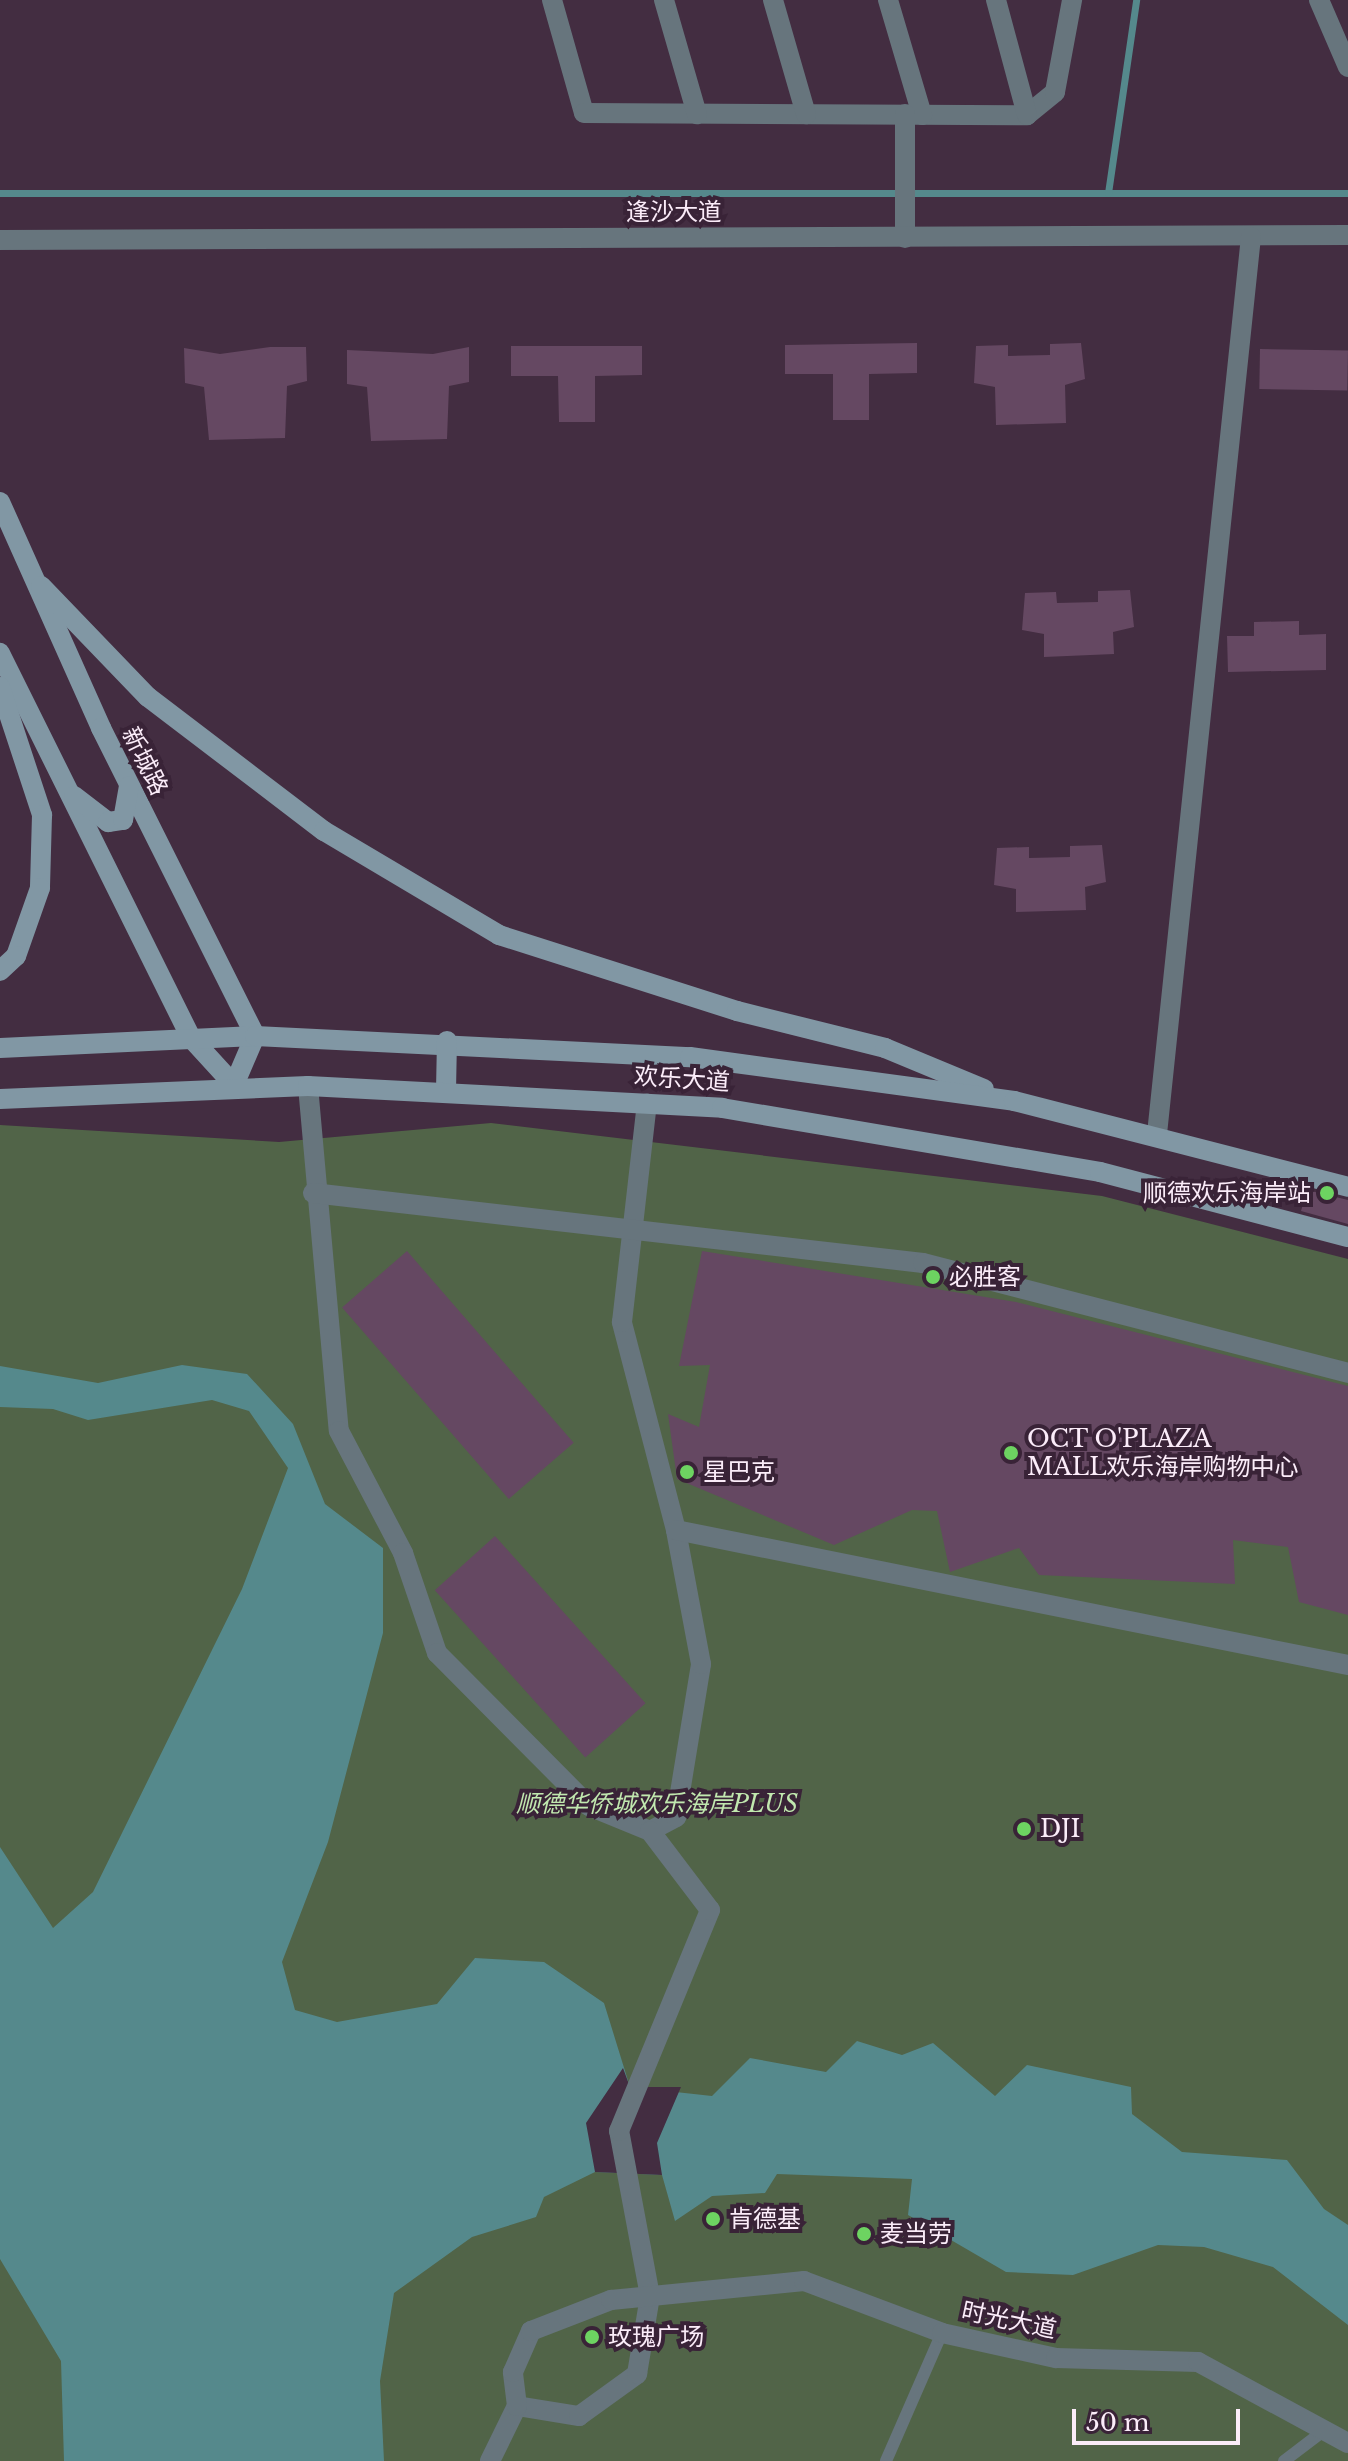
<!DOCTYPE html>
<meta charset="utf-8">
<style>
body{margin:0}
#map{position:relative;width:1348px;height:2461px;overflow:hidden;background:#432d41;font-family:"Libre Baskerville","Noto Sans SC",serif}
div>[style]{position:absolute}
.green>*{inset:0;background:#516448}
.water>*{inset:0;background:#55898c}
.pier>*{inset:0;background:#432d41}
.stream>*{height:7px;margin:-3.5px;padding:0 3.5px;transform-origin:3.5px;border-radius:3.5px;background:#55898c}
.building>*{inset:0;background:#654862;transform-origin:0 0}
.lane>*{height:12px;margin:-6px;padding:0 6px;transform-origin:6px;border-radius:6px;background:#67757d}
.street>*{height:20px;margin:-10px;padding:0 10px;transform-origin:10px;border-radius:10px;background:#67757d}
.secondary>*{height:20px;margin:-10px;padding:0 10px;transform-origin:10px;border-radius:10px;background:#8197a4}
.dots>*{width:22px;height:22px;translate:-50% -50%;box-sizing:border-box;border:4px solid #392337;border-radius:50%}
span{translate:-50% -50%;white-space:nowrap;text-align:center;line-height:1.15;-webkit-text-stroke:8px #392337;paint-order:stroke}
.street-label{font-size:24px;color:#fbecf9}
.poi-label{font-size:24px;color:#fbecf9}
.right{translate:-100% -50%;text-align:right}
.left{translate:0 -50%;text-align:left}
.park-label{font-size:24px;color:#c1e8af;font-style:italic}
.scale{position:absolute;left:1072px;top:2409px;width:168px;height:36px;box-sizing:border-box;border:4px solid #fbecf9;border-top:0;padding-left:10px;font-size:24px;line-height:28px;white-space:nowrap;color:#fbecf9;-webkit-text-stroke:6px #392337;paint-order:stroke}
</style>
<div id="map">
<div class="green">
<div style="clip-path:polygon(491px 1123px,1102px 1196px,1348px 1259px,1348px 2461px,0 2461px,0 1125px,279px 1142px)"></div>
</div>
<div class="water">
<div style="clip-path:polygon(182px 1365px,247px 1374px,293px 1424px,325px 1504px,383px 1548px,383px 1633px,328px 1842px,282px 1962px,295px 2010px,337px 2022px,437px 2004px,475px 1958px,544px 1962px,604px 2003px,630px 2087px,712px 2096px,750px 2058px,826px 2072px,857px 2041px,902px 2055px,933px 2043px,995px 2096px,1027px 2065px,1131px 2087px,1132px 2114px,1182px 2152px,1287px 2160px,1324px 2209px,1348px 2225px,1348px 2325px,1273px 2267px,1204px 2247px,1158px 2245px,1073px 2275px,1006px 2272px,908px 2215px,912px 2179px,777px 2174px,765px 2193px,712px 2196px,675px 2221px,662px 2175px,595px 2172px,544px 2197px,536px 2217px,472px 2237px,394px 2293px,380px 2381px,384px 2461px,64px 2461px,61px 2361px,0 2259px,0 1847px,53px 1928px,93px 1892px,242px 1589px,288px 1468px,249px 1411px,212px 1400px,88px 1420px,53px 1409px,0 1407px,0 1366px,98px 1383px)"></div>
</div>
<div class="pier">
<div style="clip-path:polygon(623px 2068px,630px 2087px,681px 2087px,657px 2143px,662px 2175px,595px 2172px,586px 2123px)"></div>
</div>
<div class="stream">
<div style="left:0;top:193px;width:1348px"></div>
<div style="left:1108px;top:193px;width:195px;rotate:-81.7deg"></div>
</div>
<div class="building">
<div style="clip-path:polygon(917px 343px,917px 373px,869px 374px,869px 420px,833px 420px,833px 374px,785px 374px,785px 345px)"></div>
<div style="clip-path:polygon(1081px 343px,1085px 379px,1065px 385px,1066px 423px,996px 425px,995px 387px,974px 383px,976px 346px,1008px 345px,1008px 356px,1050px 355px,1050px 344px)"></div>
<div style="clip-path:polygon(511px 346px,642px 346px,642px 375px,595px 376px,595px 422px,559px 422px,558px 376px,511px 376px)"></div>
<div style="clip-path:polygon(270px 347px,306px 347px,307px 381px,287px 386px,285px 438px,209px 440px,204px 387px,185px 383px,184px 348px,220px 354px)"></div>
<div style="clip-path:polygon(469px 347px,469px 382px,449px 386px,447px 439px,371px 441px,367px 387px,347px 384px,347px 350px,433px 354px)"></div>
<div style="left:1260px;top:349px;width:88px;height:40px;rotate:1deg"></div>
<div style="clip-path:polygon(1130px 590px,1134px 627px,1113px 632px,1114px 654px,1044px 657px,1044px 634px,1022px 630px,1025px 593px,1056px 592px,1057px 603px,1098px 602px,1098px 591px)"></div>
<div style="clip-path:polygon(1299px 621px,1299px 635px,1326px 634px,1326px 670px,1228px 672px,1227px 636px,1254px 636px,1254px 622px)"></div>
<div style="clip-path:polygon(1102px 845px,1106px 882px,1085px 887px,1086px 910px,1016px 912px,1016px 889px,994px 885px,997px 848px,1029px 847px,1029px 858px,1070px 857px,1070px 846px)"></div>
<div style="clip-path:polygon(1307px 1190px,1348px 1200px,1348px 1224px,1301px 1211px)"></div>
<div style="left:407px;top:1251px;width:254px;height:86px;rotate:49deg"></div>
<div style="clip-path:polygon(702px 1251px,1016px 1302px,1348px 1386px,1348px 1615px,1299px 1602px,1288px 1547px,1233px 1540px,1235px 1584px,1039px 1575px,1019px 1548px,950px 1572px,937px 1511px,912px 1510px,834px 1545px,677px 1479px,668px 1414px,699px 1427px,710px 1365px,679px 1366px)"></div>
<div style="left:495px;top:1536px;width:225px;height:81px;rotate:48deg"></div>
</div>
<div class="lane">
<div style="left:886px;top:2461px;width:140px;rotate:-66.4deg"></div>
<div style="left:1284px;top:2461px;width:53px;rotate:-37.3deg"></div>
</div>
<div class="street">
<div style="left:552px;top:0;width:117px;rotate:74.2deg"></div>
<div style="left:584px;top:113px;width:443px;rotate:0.3deg"></div>
<div style="left:1027px;top:115px;width:36px;rotate:-39deg"></div>
<div style="left:1055px;top:92px;width:94px;rotate:-79.5deg"></div>
<div style="left:664px;top:0;width:119px;rotate:73.9deg"></div>
<div style="left:773px;top:0;width:119px;rotate:73.9deg"></div>
<div style="left:888px;top:0;width:120px;rotate:73.5deg"></div>
<div style="left:996px;top:0;width:119px;rotate:74.9deg"></div>
<div style="left:1319px;top:0;width:73px;rotate:66.6deg"></div>
<div style="left:905px;top:238px;width:124px;rotate:-90deg"></div>
<div style="left:0;top:240px;width:1348px;rotate:-0.21deg"></div>
<div style="left:308px;top:1086px;width:346px;rotate:84.9deg"></div>
<div style="left:339px;top:1431px;width:138px;rotate:62.3deg"></div>
<div style="left:403px;top:1553px;width:106px;rotate:71.2deg"></div>
<div style="left:437px;top:1653px;width:216px;rotate:45.2deg"></div>
<div style="left:589px;top:1806px;width:66px;rotate:22.3deg"></div>
<div style="left:650px;top:1831px;width:30px;rotate:-28deg"></div>
<div style="left:676px;top:1817px;width:155px;rotate:-80.7deg"></div>
<div style="left:701px;top:1664px;width:136px;rotate:-100.6deg"></div>
<div style="left:676px;top:1530px;width:215px;rotate:-104.6deg"></div>
<div style="left:622px;top:1322px;width:220px;rotate:-83.5deg"></div>
<div style="left:1157px;top:1134px;width:902px;rotate:-84.02deg"></div>
<div style="left:313px;top:1193px;width:614px;rotate:6.55deg"></div>
<div style="left:923px;top:1263px;width:439px;rotate:14.5deg"></div>
<div style="left:676px;top:1530px;width:685px;rotate:11.36deg"></div>
<div style="left:517px;top:2406px;width:63px;rotate:9.2deg"></div>
<div style="left:579px;top:2416px;width:72px;rotate:-35.9deg"></div>
<div style="left:637px;top:2374px;width:79px;rotate:-80.5deg"></div>
<div style="left:650px;top:2296px;width:168px;rotate:-100.6deg"></div>
<div style="left:619px;top:2131px;width:239px;rotate:-67.6deg"></div>
<div style="left:710px;top:1910px;width:99px;rotate:-127.2deg"></div>
<div style="left:490px;top:2461px;width:61px;rotate:-63.9deg"></div>
<div style="left:517px;top:2406px;width:34px;rotate:-97deg"></div>
<div style="left:513px;top:2372px;width:45px;rotate:-66.3deg"></div>
<div style="left:531px;top:2331px;width:86px;rotate:-21.2deg"></div>
<div style="left:611px;top:2300px;width:194px;rotate:-5.6deg"></div>
<div style="left:804px;top:2281px;width:147px;rotate:20.6deg"></div>
<div style="left:942px;top:2333px;width:117px;rotate:12.4deg"></div>
<div style="left:1056px;top:2358px;width:142px;rotate:1.6deg"></div>
<div style="left:1198px;top:2362px;width:170px;rotate:28.4deg"></div>
</div>
<div class="secondary">
<div style="left:0;top:502px;width:248px;rotate:65.9deg"></div>
<div style="left:101px;top:728px;width:344px;rotate:63.4deg"></div>
<div style="left:255px;top:1036px;width:53px;rotate:113.2deg"></div>
<div style="left:234px;top:1085px;width:64px;rotate:-132.5deg"></div>
<div style="left:191px;top:1038px;width:430px;rotate:-116.4deg"></div>
<div style="left:41px;top:586px;width:154px;rotate:46.1deg"></div>
<div style="left:148px;top:697px;width:221px;rotate:37.3deg"></div>
<div style="left:324px;top:831px;width:204px;rotate:30.7deg"></div>
<div style="left:499px;top:935px;width:250px;rotate:17.7deg"></div>
<div style="left:737px;top:1011px;width:153px;rotate:14deg"></div>
<div style="left:885px;top:1048px;width:107px;rotate:22.5deg"></div>
<div style="left:0;top:687px;width:135px;rotate:71.8deg"></div>
<div style="left:42px;top:815px;width:73px;rotate:91.6deg"></div>
<div style="left:40px;top:888px;width:72px;rotate:109.4deg"></div>
<div style="left:16px;top:956px;width:22px;rotate:137deg"></div>
<div style="left:74px;top:796px;width:43px;rotate:37.4deg"></div>
<div style="left:108px;top:822px;width:15px;rotate:-8deg"></div>
<div style="left:123px;top:820px;width:34px;rotate:-80deg"></div>
<div style="left:0;top:1048px;width:255px;rotate:-2.7deg"></div>
<div style="left:255px;top:1036px;width:436px;rotate:2.8deg"></div>
<div style="left:690px;top:1057px;width:327px;rotate:7.7deg"></div>
<div style="left:1014px;top:1101px;width:345px;rotate:14.4deg"></div>
<div style="left:446px;top:1091px;width:50px;rotate:-88.9deg"></div>
<div style="left:0;top:1099px;width:308px;rotate:-2.4deg"></div>
<div style="left:308px;top:1086px;width:415px;rotate:3deg"></div>
<div style="left:722px;top:1108px;width:383px;rotate:9.6deg"></div>
<div style="left:1100px;top:1172px;width:256px;rotate:14.7deg"></div>
</div>
<div class="dots">
<div style="left:1327px;top:1193px;background:#6dd361"></div>
<div style="left:933px;top:1277px;background:#6dd361"></div>
<div style="left:1011px;top:1453px;background:#6dd361"></div>
<div style="left:687px;top:1472px;background:#6dd361"></div>
<div style="left:1024px;top:1829px;background:#6dd361"></div>
<div style="left:713px;top:2219px;background:#6dd361"></div>
<div style="left:864px;top:2234px;background:#6dd361"></div>
<div style="left:592px;top:2337px;background:#6dd361"></div>
</div>
<div class="street-label">
<span style="left:674px;top:212px">逢沙大道</span>
<span style="left:145px;top:761px;rotate:64deg">新城路</span>
<span style="left:682px;top:1079px;rotate:4deg">欢乐大道</span>
<span style="left:1009px;top:2320px;rotate:12deg">时光大道</span>
</div>
<div class="poi-label">
<span class="right" style="left:1311px;top:1193px">顺德欢乐海岸站</span>
<span class="left" style="left:949px;top:1277px">必胜客</span>
<span class="left" style="left:1027px;top:1453px">OCT O'PLAZA<br>MALL欢乐海岸购物中心</span>
<span class="left" style="left:703px;top:1472px">星巴克</span>
<span class="left" style="left:1040px;top:1829px">DJI</span>
<span class="left" style="left:729px;top:2219px">肯德基</span>
<span class="left" style="left:880px;top:2234px">麦当劳</span>
<span class="left" style="left:608px;top:2337px">玫瑰广场</span>
</div>
<div class="park-label">
<span style="left:657px;top:1804px">顺德华侨城欢乐海岸PLUS</span>
</div>
<div class="scale">50 m</div>
</div>
